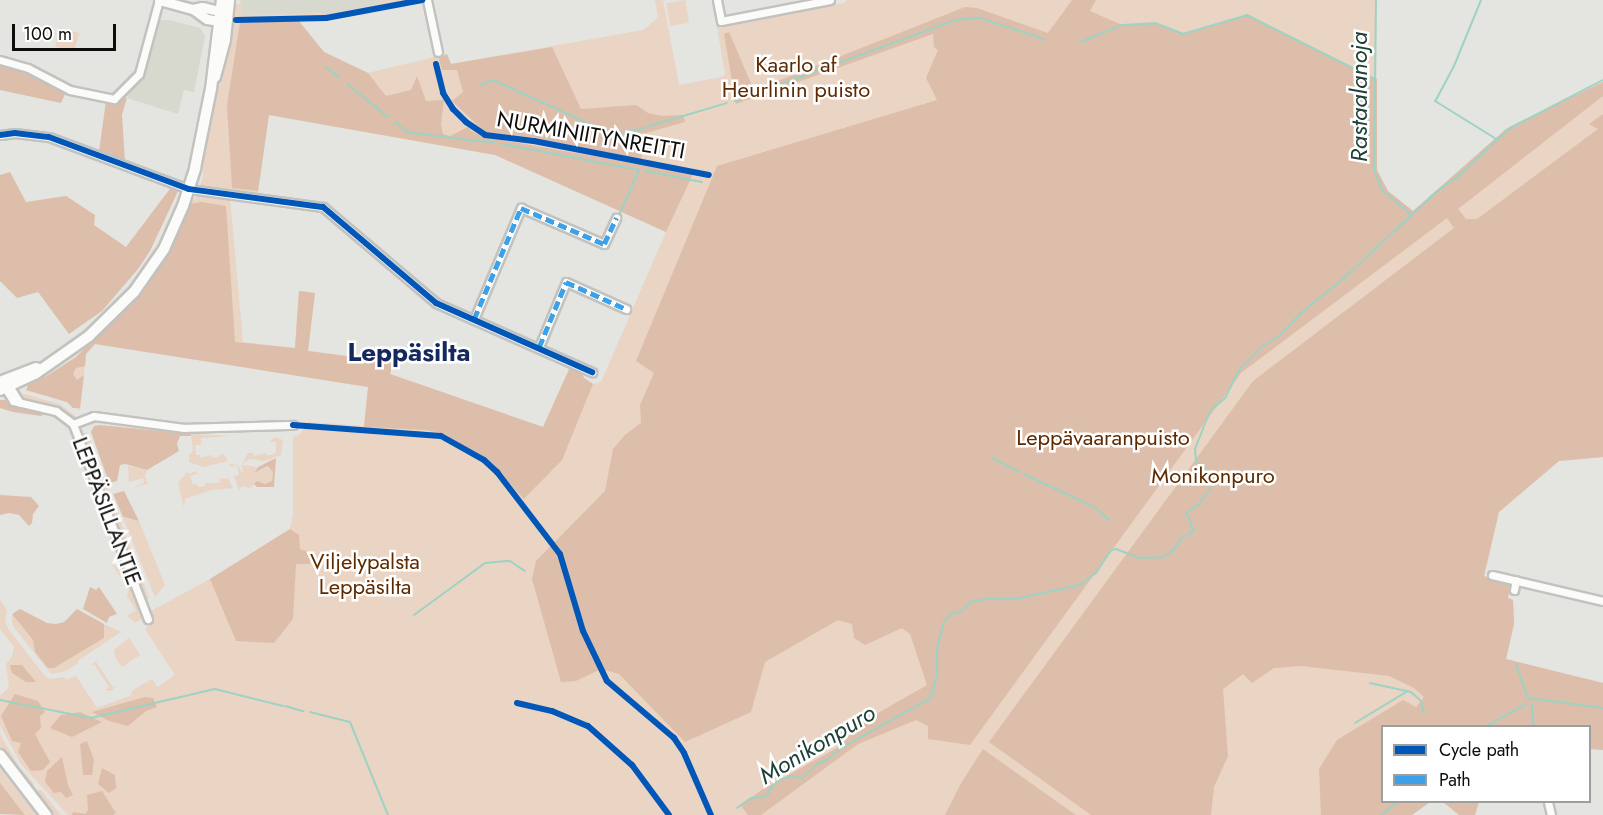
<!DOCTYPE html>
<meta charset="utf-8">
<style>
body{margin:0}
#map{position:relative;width:1603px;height:815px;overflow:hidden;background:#e4e4e0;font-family:Jost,sans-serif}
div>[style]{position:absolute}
.built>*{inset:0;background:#d7d8ce}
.green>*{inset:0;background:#ead4c4;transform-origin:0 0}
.forest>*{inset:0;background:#ddbeaa}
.stream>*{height:2px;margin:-1px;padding:0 1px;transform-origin:1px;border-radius:1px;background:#9dd3c3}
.roads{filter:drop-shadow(2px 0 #c2c2bf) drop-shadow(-2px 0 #c2c2bf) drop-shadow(0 2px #c2c2bf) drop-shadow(0 -2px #c2c2bf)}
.street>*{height:7px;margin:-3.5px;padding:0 3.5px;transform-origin:3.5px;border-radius:3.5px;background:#fbfbfa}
.secondary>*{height:9px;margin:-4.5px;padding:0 4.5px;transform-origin:4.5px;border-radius:4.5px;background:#fbfbfa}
.primary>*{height:10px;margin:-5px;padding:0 5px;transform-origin:5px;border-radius:5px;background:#fbfbfa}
.quiet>*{height:4.5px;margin-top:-2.25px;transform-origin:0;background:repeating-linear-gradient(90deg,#3ca1e9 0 9px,transparent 0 13.5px)}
.cycleway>*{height:6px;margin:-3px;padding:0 3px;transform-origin:3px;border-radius:3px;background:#0057b8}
span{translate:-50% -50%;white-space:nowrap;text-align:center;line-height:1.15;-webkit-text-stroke:5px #fff;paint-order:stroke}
.park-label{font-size:22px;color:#5e2a00}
.street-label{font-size:22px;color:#0d0e0b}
.water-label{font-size:24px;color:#1d4137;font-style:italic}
.quarter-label{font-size:26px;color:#15295f;font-weight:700}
.legend{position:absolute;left:1381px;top:725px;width:210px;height:78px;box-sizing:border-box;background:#fff;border:2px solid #9e9f9d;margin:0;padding:8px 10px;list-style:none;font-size:18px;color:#0d0e0b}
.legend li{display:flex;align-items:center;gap:12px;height:30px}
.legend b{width:30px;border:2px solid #9e9f9d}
.scale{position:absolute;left:12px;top:24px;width:104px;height:27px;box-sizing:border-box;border:3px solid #0d0e0b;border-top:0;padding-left:8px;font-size:18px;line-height:21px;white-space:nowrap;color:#0d0e0b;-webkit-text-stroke:4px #fff;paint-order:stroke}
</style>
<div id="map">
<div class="built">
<div style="clip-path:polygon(240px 0,381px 0,378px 6px,344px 13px,242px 15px)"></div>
<div style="clip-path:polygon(159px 20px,169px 20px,200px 28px,205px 36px,194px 92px,184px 90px,178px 114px,127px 98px,148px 63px)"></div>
</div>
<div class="green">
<div style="clip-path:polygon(381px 0,421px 0,422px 2px,327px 20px,299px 21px,324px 52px,368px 73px,447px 54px,451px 64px,643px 30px,658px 18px,655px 0,663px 0,679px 85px,722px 77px,725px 74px,717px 27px,844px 3px,847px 0,1376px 0,1377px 170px,1388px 191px,1413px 211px,1506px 129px,1603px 82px,1603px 457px,1559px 461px,1499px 512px,1484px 576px,1510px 584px,1508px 598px,1513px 600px,1514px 624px,1506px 659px,1603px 683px,1603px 750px,1590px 749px,1590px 726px,1382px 726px,1382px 802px,1430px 802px,1412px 815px,68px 815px,21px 764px,0 725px,0 696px,9px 687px,6px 664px,12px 657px,14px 647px,0 629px,0 600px,7px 610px,5px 620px,9px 630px,45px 676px,50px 679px,64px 677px,66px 680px,76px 676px,97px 708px,130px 696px,133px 690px,152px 679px,158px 687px,175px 675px,145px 629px,154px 620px,151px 611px,210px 579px,290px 529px,293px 515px,293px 437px,299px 435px,308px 422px,364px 426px,368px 387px,95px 344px,86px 354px,80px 411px,67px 402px,26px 390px,29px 383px,45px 377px,76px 357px,138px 295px,159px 267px,190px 204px,199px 194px,230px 198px,243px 342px,295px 348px,299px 291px,315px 293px,308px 351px,393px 362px,390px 374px,543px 427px,571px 365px,581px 370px,584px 378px,593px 384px,601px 382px,666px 232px,495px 155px,269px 115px,258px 193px,200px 186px,203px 176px,202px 161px,233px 4px,241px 4px,242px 15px,318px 14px,378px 6px)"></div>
<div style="left:685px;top:0;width:23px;height:19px;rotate:80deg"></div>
<div style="left:60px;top:28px;width:20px;height:19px;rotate:15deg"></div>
<div style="clip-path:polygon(25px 394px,59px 404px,77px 417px,72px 418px,60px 409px,28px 400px,21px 395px)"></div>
<div style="clip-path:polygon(87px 432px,149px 598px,147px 600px,83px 434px)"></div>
<div style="clip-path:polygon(191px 434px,230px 436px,201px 438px,201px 445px,195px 445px,196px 455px,200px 455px,200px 458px,212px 455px,212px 458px,219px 457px,219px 455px,224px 454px,228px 461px,203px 467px,189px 462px,189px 456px,193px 450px)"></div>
<div style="clip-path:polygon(274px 437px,283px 440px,281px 455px,264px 461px,250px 459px,242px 464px,248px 453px,253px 453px,254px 456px,266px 453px,266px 455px,272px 455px,276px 452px,276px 442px,270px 442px)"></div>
<div style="clip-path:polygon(230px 464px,238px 465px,243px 475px,242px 465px,257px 467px,254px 473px,270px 466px,273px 472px,272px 481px,268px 484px,255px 483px,250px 488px,242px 486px,239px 490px,234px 476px,239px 475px,237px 465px,230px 467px)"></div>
<div style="clip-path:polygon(128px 466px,147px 470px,145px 477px,148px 484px,135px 487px,144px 483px,143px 478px,129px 482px)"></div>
<div style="clip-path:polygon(196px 471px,197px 474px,190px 476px,193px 485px,197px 484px,198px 487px,205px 486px,205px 483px,220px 483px,219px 479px,228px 478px,233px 488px,211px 490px,185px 499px,184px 508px,178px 483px,187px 472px,189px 474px)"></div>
<div style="clip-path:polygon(123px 518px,139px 521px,165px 585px,155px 597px)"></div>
<div style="clip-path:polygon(111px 563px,127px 575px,144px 617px,135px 623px,127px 616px,136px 610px,127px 596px,129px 589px)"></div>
<div style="clip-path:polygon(12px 614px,33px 640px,35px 652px,48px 668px,54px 668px,103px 638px,104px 624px,121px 632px,79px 660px,77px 664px,65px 671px,51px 674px,16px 630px,12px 624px)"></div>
<div style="clip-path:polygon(129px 638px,140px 655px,122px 667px,115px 657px,114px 650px)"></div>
<div style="clip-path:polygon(100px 659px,96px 662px,113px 687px,117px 685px,111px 691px,105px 690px,109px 687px,94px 664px,89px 666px)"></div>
<div style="clip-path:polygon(0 734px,19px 767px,34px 784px,32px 788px,0 746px)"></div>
<div style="clip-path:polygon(0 769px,36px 815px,25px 815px,0 783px)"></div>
<div style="clip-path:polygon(37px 790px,41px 790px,61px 815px,54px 815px,35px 795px)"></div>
</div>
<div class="forest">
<div style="clip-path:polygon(1072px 0,1096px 0,1090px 11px,1122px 25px,1155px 23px,1183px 34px,1247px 15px,1377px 79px,1377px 170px,1388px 191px,1413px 211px,1506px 129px,1603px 82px,1603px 96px,1458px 209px,1466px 219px,1477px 219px,1598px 129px,1589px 124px,1603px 114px,1603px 457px,1559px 461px,1499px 512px,1484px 576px,1510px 584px,1508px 598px,1513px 600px,1514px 624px,1506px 659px,1603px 683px,1603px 750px,1590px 749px,1590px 726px,1382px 726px,1382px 802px,1430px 802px,1412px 815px,1321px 815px,1319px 769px,1337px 740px,1403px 700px,1416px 707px,1424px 697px,1414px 688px,1389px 676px,1301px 666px,1274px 668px,1252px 683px,1243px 674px,1223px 689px,1228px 756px,1214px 787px,1211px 815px,1091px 815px,989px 742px,1253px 381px,1454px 228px,1447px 218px,1241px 373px,970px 745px,928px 739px,928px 726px,916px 720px,858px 744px,761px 815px,748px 815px,741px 806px,760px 791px,842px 745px,857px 725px,927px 685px,910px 634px,902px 628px,865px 645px,854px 638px,852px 624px,838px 620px,765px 662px,751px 712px,685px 742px,619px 674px,601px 669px,576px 681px,561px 682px,532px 579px,536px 561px,605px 491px,613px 449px,625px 435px,641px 423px,640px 405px,654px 373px,636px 361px,717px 166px,937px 100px,926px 78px,938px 50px,934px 47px,933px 34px,736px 104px,724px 34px,729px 32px,753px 88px,765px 86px,965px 7px,977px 8px,1048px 33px)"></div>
<div style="clip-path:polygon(274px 20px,298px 20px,324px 52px,368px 73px,386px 96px,411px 90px,417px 76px,426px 101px,444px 100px,441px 124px,443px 134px,450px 136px,468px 127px,471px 131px,485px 137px,693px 174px,666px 232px,495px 155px,269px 115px,258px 191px,232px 188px,227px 105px,240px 22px)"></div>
<div style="clip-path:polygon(552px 47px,581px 109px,636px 105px,648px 113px,662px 116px,683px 115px,685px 122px,646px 133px,641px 159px,531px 137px,485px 132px,452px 101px,463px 92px,457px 70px,442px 70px,439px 59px,447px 54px,451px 64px)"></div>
<div style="clip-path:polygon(0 66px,26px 72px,66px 92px,61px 103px,0 90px)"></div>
<div style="clip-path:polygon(127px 98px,122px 115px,125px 162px,99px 151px,106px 101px)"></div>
<div style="clip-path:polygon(10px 172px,26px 202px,66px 196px,95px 215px,94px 225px,126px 247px,172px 186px,179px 189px,150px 251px,138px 269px,102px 311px,69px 334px,38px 292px,17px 298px,0 281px,0 175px)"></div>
<div style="clip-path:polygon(201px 202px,226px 206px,235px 342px,295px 348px,299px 291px,315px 293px,308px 351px,393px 362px,390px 374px,543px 427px,571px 365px,581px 370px,584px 378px,593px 384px,562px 460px,524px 499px,485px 457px,440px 433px,426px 430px,364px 427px,368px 387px,95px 344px,86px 354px,85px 366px,76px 368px,73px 374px,77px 380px,84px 375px,80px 408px,73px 408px,67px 402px,26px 390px,29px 383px,45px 377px,76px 357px,138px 295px,168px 251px,190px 204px)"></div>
<div style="clip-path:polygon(0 400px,8px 400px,17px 406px,47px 412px,41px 416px,13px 412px,0 408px)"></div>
<div style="clip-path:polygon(100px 425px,191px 434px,191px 436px,180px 436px,177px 444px,179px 451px,147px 470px,125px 464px,120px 465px,117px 481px,109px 483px,91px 432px,94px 426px)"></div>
<div style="clip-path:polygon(276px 458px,274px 487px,257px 487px,254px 484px,257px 481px,265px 484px,272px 481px,273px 472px,268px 466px,254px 473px,258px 467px)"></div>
<div style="clip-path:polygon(124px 491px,139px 521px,123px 517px,113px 494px)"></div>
<div style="clip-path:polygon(0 495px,31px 497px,39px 506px,33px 514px,32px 523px,29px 526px,19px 515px,9px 513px,0 515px)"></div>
<div style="clip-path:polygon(290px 529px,299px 535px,300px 549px,310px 552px,310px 564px,296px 564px,293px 619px,274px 643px,236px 641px,210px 579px)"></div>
<div style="clip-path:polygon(90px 587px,96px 590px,99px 587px,117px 614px,109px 617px,107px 623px,83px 609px)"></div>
<div style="clip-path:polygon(20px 609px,47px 623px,56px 624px,64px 622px,77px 609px,104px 624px,104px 638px,54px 668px,48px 668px,35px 652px,33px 640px,12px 614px)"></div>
<div style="clip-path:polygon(10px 665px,22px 665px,36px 682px,26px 682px,12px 673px)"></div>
<div style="clip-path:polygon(15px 694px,38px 701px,45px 712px,40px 716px,41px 728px,35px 734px,50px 762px,43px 770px,31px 771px,18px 752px,21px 743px,12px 741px,1px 716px)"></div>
<div style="clip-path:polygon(145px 697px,153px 698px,157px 707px,146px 711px,128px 726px,109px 721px,92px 712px)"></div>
<div style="clip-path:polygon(80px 712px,102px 722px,72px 737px,50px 728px,61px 715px)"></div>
<div style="clip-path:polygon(87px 741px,94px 760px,92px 775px,83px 775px,80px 744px)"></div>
<div style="clip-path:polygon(983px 749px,1039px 789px,1076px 815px,945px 815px,960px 785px)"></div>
<div style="clip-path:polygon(62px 757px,68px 785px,73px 795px,66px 798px,61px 792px,54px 793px,45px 782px,47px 771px)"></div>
<div style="clip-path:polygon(102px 768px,115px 775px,116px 788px,109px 793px,98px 784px)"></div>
<div style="clip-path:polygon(0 783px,25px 815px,0 814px)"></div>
<div style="clip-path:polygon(102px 791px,116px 813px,113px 815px,72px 815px,73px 812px,85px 814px,88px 810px,87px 795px)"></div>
<div style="clip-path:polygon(1443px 802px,1479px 802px,1475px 815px,1459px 815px)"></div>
</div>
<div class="stream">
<div style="left:1376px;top:0;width:170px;rotate:90.7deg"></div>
<div style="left:1374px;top:170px;width:22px;rotate:68deg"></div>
<div style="left:1382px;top:190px;width:39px;rotate:40deg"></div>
<div style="left:1481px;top:0;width:71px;rotate:112.2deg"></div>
<div style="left:1454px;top:66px;width:40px;rotate:118deg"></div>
<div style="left:1435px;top:101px;width:74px;rotate:31.8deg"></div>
<div style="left:1081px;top:42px;width:44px;rotate:-22.5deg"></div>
<div style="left:1122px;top:25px;width:33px;rotate:-3deg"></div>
<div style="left:1155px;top:23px;width:30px;rotate:21deg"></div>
<div style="left:1183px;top:34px;width:67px;rotate:-16.5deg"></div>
<div style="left:1247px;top:15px;width:143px;rotate:26.6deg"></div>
<div style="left:326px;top:67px;width:16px;rotate:38deg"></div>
<div style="left:347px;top:84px;width:53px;rotate:38.8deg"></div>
<div style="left:480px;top:85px;width:14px;rotate:-21deg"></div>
<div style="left:493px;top:80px;width:133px;rotate:24.4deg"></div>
<div style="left:614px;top:135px;width:31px;rotate:-13deg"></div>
<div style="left:735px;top:101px;width:234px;rotate:-20.2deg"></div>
<div style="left:955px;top:20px;width:25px;rotate:-5deg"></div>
<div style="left:980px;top:18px;width:67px;rotate:18.2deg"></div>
<div style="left:395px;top:122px;width:16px;rotate:40deg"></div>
<div style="left:407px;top:132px;width:88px;rotate:7.2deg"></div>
<div style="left:646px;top:127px;width:84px;rotate:-16.5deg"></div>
<div style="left:501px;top:144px;width:140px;rotate:10.7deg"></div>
<div style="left:645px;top:171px;width:58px;rotate:10.9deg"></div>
<div style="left:620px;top:213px;width:47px;rotate:-66.2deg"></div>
<div style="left:992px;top:458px;width:31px;rotate:27deg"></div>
<div style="left:1024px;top:474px;width:80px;rotate:25.3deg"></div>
<div style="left:1096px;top:508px;width:18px;rotate:43deg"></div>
<div style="left:414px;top:615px;width:88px;rotate:-36.2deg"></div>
<div style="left:485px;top:563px;width:25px;rotate:-5deg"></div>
<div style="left:510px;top:561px;width:18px;rotate:34deg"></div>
<div style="left:1516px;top:664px;width:36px;rotate:71deg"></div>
<div style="left:1528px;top:698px;width:76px;rotate:7.6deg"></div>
<div style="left:1370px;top:683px;width:42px;rotate:12.4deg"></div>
<div style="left:1411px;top:692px;width:13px;rotate:42deg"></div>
<div style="left:1421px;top:701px;width:13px;rotate:77deg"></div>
<div style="left:0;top:700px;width:93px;rotate:11.2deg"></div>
<div style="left:91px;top:718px;width:127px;rotate:-13.2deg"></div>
<div style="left:215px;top:689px;width:70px;rotate:14deg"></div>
<div style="left:1532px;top:705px;width:21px;rotate:87deg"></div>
<div style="left:285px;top:706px;width:19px;rotate:16deg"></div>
<div style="left:310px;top:712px;width:41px;rotate:14deg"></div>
<div style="left:350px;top:722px;width:100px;rotate:67.8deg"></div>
<div style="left:1355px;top:723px;width:60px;rotate:-31.3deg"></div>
<div style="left:1487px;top:726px;width:45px;rotate:-29.4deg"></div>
<div style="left:737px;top:808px;width:17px;rotate:-36deg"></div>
<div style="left:751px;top:798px;width:16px;rotate:-7deg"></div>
<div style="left:767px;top:796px;width:11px;rotate:-63deg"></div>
<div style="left:772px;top:786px;width:11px;rotate:-38deg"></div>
<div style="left:781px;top:779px;width:11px;rotate:-15deg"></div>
<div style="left:792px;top:776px;width:11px;rotate:10deg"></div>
<div style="left:803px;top:778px;width:20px;rotate:-45deg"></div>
<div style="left:817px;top:764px;width:9px;rotate:-21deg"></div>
<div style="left:825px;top:761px;width:23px;rotate:-38deg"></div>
<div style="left:843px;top:747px;width:101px;rotate:-29.1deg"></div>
<div style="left:931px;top:698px;width:25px;rotate:-76deg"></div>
<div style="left:937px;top:674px;width:26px;rotate:-90deg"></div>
<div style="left:937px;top:648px;width:28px;rotate:-75deg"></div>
<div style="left:944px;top:621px;width:10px;rotate:-45deg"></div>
<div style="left:951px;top:614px;width:11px;rotate:-15deg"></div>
<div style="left:962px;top:611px;width:12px;rotate:-48deg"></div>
<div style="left:970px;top:602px;width:15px;rotate:-11deg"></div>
<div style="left:985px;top:599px;width:30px"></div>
<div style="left:1015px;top:599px;width:66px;rotate:-12.2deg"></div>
<div style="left:1080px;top:585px;width:20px;rotate:-37deg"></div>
<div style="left:1096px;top:573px;width:27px;rotate:-57deg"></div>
<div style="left:1111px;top:550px;width:5px;rotate:-11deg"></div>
<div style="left:1116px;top:549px;width:26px;rotate:21deg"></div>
<div style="left:1140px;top:558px;width:24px;rotate:-2deg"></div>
<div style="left:1164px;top:557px;width:9px;rotate:-32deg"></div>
<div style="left:1172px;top:552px;width:16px;rotate:-55deg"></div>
<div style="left:1181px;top:539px;width:15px;rotate:-32deg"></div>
<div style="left:1194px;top:531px;width:20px;rotate:-114deg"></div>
<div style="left:1186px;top:513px;width:16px;rotate:-35deg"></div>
<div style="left:1199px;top:504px;width:21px;rotate:-53deg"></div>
<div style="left:1212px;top:487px;width:13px;rotate:-94deg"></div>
<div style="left:1211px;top:474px;width:19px;rotate:-141deg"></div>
<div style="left:1196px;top:462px;width:13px;rotate:-94deg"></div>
<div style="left:1195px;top:449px;width:41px;rotate:-68.5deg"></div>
<div style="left:1210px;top:411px;width:20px;rotate:-41deg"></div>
<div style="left:1225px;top:398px;width:33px;rotate:-63deg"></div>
<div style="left:1240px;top:369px;width:33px;rotate:-45deg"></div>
<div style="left:1263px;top:346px;width:17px;rotate:-31deg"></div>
<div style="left:1278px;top:337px;width:33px;rotate:-46deg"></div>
<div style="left:1301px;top:313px;width:55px;rotate:-39.1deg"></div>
<div style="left:1344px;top:278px;width:125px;rotate:-43deg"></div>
<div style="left:1435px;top:193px;width:26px;rotate:-36deg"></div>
<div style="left:1456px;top:178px;width:74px;rotate:-42.8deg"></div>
<div style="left:1510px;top:128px;width:105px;rotate:-27.3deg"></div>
<div style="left:1382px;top:815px;width:20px;rotate:-41deg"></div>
</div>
<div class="roads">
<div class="street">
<div style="left:427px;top:0;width:53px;rotate:78.1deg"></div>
<div style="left:717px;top:0;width:21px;rotate:79deg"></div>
<div style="left:721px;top:21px;width:111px;rotate:-10.9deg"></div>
<div style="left:0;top:60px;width:29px;rotate:16deg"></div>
<div style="left:28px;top:68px;width:47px;rotate:27.6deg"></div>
<div style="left:70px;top:90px;width:45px;rotate:11.6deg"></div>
<div style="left:114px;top:99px;width:35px;rotate:-45deg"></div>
<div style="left:139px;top:74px;width:77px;rotate:-74.9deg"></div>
<div style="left:0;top:135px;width:15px;rotate:-8deg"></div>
<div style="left:15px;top:133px;width:34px;rotate:7deg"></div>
<div style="left:49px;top:137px;width:149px;rotate:20.4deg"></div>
<div style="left:189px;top:189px;width:135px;rotate:7.7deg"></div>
<div style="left:323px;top:207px;width:148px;rotate:40.3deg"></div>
<div style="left:436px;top:303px;width:171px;rotate:23.9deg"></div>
<div style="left:474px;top:319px;width:121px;rotate:-67.1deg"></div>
<div style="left:521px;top:208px;width:90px;rotate:23.4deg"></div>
<div style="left:604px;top:244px;width:29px;rotate:-65deg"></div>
<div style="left:539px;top:347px;width:70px;rotate:-67.4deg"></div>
<div style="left:566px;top:282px;width:66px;rotate:24.2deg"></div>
<div style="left:8px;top:384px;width:22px;rotate:58deg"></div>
<div style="left:4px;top:386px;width:17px;rotate:59deg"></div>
<div style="left:13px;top:401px;width:44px;rotate:13.1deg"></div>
<div style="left:56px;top:411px;width:21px;rotate:37deg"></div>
<div style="left:73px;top:424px;width:209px;rotate:69deg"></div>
<div style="left:73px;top:424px;width:22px;rotate:-21deg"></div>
<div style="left:94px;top:416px;width:91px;rotate:7.6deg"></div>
<div style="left:184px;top:428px;width:109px;rotate:-1.6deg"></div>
<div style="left:1492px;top:575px;width:114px;rotate:13.2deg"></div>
<div style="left:1514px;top:590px;width:10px;rotate:-79deg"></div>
<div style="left:1548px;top:802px;width:13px;rotate:77deg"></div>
</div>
<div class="secondary">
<div style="left:159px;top:0;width:35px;rotate:15deg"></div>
<div style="left:193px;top:9px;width:9px;rotate:-13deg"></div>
<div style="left:202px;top:7px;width:17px;rotate:13deg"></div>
<div style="left:219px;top:11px;width:8px;rotate:40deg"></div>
<div style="left:193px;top:9px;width:17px;rotate:36deg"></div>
<div style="left:207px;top:19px;width:11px;rotate:10deg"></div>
<div style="left:218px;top:21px;width:9px;rotate:-21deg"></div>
</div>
<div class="primary">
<div style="left:215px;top:77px;width:39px;rotate:-75deg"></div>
<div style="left:225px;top:39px;width:39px;rotate:-84deg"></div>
<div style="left:0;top:382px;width:39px;rotate:-21deg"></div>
<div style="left:0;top:390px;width:38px;rotate:-25deg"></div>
<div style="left:35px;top:374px;width:66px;rotate:-35.1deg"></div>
<div style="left:89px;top:336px;width:63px;rotate:-44.4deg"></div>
<div style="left:134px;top:292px;width:52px;rotate:-55.1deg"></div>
<div style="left:164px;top:249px;width:47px;rotate:-66.2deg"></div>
<div style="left:183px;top:206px;width:40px;rotate:-72deg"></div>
<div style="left:195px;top:168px;width:81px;rotate:-78.6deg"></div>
<div style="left:211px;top:89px;width:90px;rotate:-83deg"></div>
<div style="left:0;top:755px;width:76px;rotate:52.5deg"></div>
</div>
</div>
<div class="quiet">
<div style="left:474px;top:319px;width:121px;rotate:-67.1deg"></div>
<div style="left:521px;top:208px;width:90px;rotate:23.4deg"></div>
<div style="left:604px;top:244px;width:29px;rotate:-65deg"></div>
<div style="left:539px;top:347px;width:70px;rotate:-67.4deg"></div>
<div style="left:566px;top:282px;width:66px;rotate:24.2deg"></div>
</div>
<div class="cycleway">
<div style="left:236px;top:20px;width:90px;rotate:-1.3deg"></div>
<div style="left:326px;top:18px;width:98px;rotate:-10.6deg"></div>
<div style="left:436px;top:64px;width:30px;rotate:76deg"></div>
<div style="left:443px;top:93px;width:19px;rotate:58deg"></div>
<div style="left:453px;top:109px;width:18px;rotate:45deg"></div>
<div style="left:466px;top:122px;width:23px;rotate:34deg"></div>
<div style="left:485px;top:135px;width:49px;rotate:7deg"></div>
<div style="left:534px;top:141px;width:178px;rotate:11deg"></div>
<div style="left:0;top:135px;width:15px;rotate:-8deg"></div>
<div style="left:15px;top:133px;width:34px;rotate:7deg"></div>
<div style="left:49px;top:137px;width:149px;rotate:20.4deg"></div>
<div style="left:189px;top:189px;width:135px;rotate:7.7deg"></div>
<div style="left:323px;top:207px;width:148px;rotate:40.3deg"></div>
<div style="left:436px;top:303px;width:171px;rotate:23.9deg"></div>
<div style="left:293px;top:425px;width:148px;rotate:4.3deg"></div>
<div style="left:441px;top:436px;width:49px;rotate:29.2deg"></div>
<div style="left:484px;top:460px;width:18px;rotate:43deg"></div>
<div style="left:497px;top:472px;width:103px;rotate:52.5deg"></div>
<div style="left:560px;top:554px;width:80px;rotate:73.4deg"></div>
<div style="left:583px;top:631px;width:55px;rotate:64.4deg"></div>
<div style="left:607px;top:681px;width:88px;rotate:40.4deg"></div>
<div style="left:674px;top:738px;width:18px;rotate:56deg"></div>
<div style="left:684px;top:753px;width:68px;rotate:66.5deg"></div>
<div style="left:517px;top:703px;width:36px;rotate:13deg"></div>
<div style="left:552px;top:711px;width:39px;rotate:23deg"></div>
<div style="left:588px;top:726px;width:59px;rotate:41.6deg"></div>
<div style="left:632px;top:765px;width:62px;rotate:53.5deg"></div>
</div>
<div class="park-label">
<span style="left:796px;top:77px">Kaarlo af<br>Heurlinin puisto</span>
<span style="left:1103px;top:438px">Leppävaaranpuisto</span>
<span style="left:1213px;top:476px">Monikonpuro</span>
<span style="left:365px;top:574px">Viljelypalsta<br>Leppäsilta</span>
</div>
<div class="street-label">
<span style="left:591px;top:135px;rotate:10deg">NURMINIITYNREITTI</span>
<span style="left:107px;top:511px;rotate:69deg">LEPPÄSILLANTIE</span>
</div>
<div class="water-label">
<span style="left:1359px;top:97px;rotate:-90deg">Rastaalanoja</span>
<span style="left:817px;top:744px;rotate:-31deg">Monikonpuro</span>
</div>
<div class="quarter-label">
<span style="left:409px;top:353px">Leppäsilta</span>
</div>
<ul class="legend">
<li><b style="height:8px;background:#0057b8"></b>Cycle path</li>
<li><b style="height:8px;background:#3ca1e9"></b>Path</li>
</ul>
<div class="scale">100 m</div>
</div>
